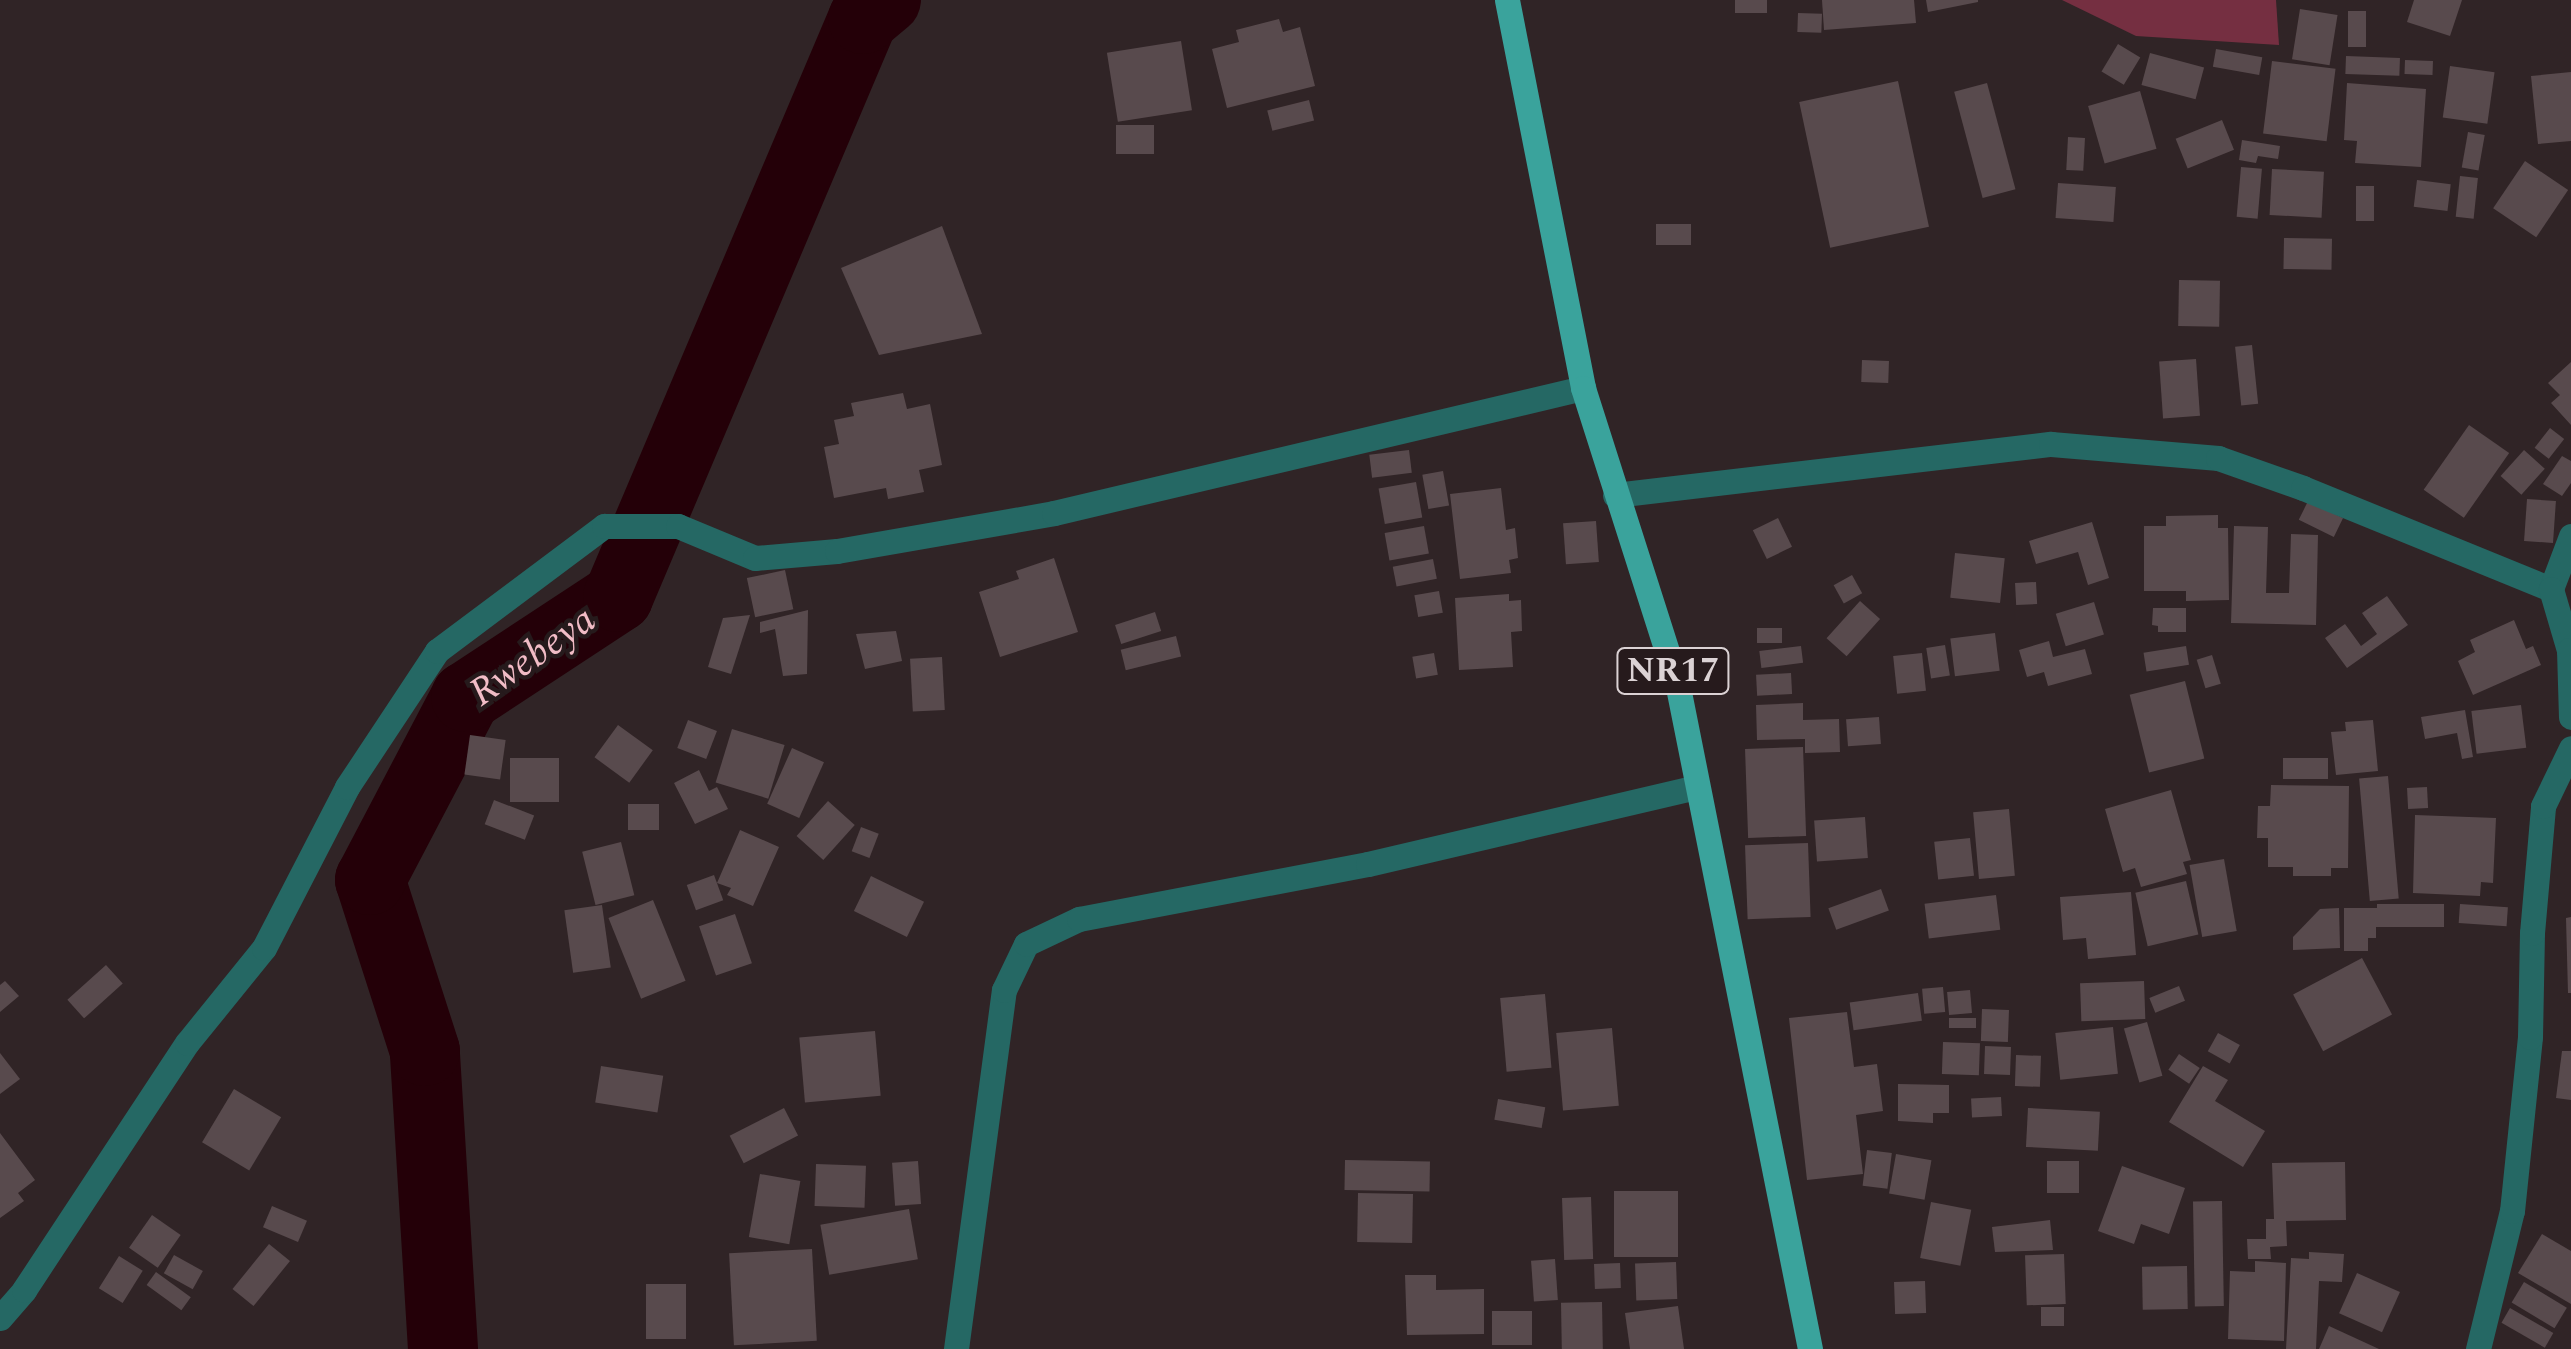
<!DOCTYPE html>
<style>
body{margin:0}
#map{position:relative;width:2571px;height:1349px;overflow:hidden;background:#302426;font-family:Spectral,serif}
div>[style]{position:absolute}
.green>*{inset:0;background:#752f41}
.river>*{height:70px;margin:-35px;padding:0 35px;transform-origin:35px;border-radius:35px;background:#240008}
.building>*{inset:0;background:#584a4d;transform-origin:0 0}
.street>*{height:25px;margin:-12.5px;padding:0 12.5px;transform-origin:12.5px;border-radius:12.5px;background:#256864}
.primary>*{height:25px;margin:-12.5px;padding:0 12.5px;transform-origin:12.5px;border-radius:12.5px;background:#3aa39c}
span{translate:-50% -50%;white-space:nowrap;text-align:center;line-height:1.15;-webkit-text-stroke:9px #261a1c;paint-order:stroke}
.shield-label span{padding:2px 8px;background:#261a1c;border:2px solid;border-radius:8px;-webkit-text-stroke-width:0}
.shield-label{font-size:35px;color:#dbd2d4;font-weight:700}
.water-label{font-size:40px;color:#f1bcc6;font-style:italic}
</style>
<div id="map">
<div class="green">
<div style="clip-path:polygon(2062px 0,2276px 0,2279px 45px,2136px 36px)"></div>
</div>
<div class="river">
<div style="left:443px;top:1349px;width:299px;rotate:-93.5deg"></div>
<div style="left:425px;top:1051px;width:180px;rotate:-107.8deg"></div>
<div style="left:370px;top:880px;width:207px;rotate:-62.3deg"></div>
<div style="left:466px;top:697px;width:182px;rotate:-33.3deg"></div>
<div style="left:618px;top:597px;width:628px;rotate:-67.03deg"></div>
<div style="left:863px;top:19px;width:30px;rotate:-40deg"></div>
</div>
<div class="building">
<div style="left:1735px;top:0;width:32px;height:13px"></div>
<div style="clip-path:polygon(1822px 0,1914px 0,1916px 23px,1824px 30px)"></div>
<div style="clip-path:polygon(1926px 0,1978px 0,1978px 2px,1928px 12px)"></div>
<div style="clip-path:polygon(2414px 0,2462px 0,2450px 36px,2407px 22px)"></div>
<div style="left:2300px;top:9px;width:38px;height:51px;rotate:9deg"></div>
<div style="left:2348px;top:11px;width:18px;height:36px"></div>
<div style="left:1798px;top:13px;width:24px;height:19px;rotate:2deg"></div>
<div style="clip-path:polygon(1279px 19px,1283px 32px,1300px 27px,1315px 86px,1227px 108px,1212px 49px,1239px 42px,1236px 30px)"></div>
<div style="left:1181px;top:41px;width:70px;height:75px;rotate:81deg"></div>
<div style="left:2118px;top:44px;width:26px;height:32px;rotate:31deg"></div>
<div style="left:2216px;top:49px;width:47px;height:18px;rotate:10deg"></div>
<div style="left:2150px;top:53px;width:56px;height:33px;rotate:15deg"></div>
<div style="left:2346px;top:56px;width:54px;height:18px;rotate:2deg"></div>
<div style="left:2405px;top:60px;width:28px;height:14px;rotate:2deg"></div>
<div style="left:2272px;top:61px;width:64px;height:73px;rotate:7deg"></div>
<div style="left:2450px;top:66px;width:45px;height:52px;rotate:8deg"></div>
<div style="clip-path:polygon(2571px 72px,2571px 141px,2538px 144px,2531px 76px)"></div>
<div style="left:1898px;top:81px;width:149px;height:101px;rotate:78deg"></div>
<div style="left:1987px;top:83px;width:110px;height:34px;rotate:75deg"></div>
<div style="clip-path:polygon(2347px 83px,2426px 89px,2421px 167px,2355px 163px,2357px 141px,2344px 140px)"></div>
<div style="left:2140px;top:91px;width:60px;height:54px;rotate:74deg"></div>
<div style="left:1309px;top:100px;width:21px;height:43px;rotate:76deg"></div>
<div style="left:2222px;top:120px;width:32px;height:50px;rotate:68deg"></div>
<div style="left:1116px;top:125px;width:38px;height:29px"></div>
<div style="left:2468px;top:132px;width:17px;height:36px;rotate:10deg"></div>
<div style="left:2068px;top:137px;width:17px;height:33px;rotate:3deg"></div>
<div style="clip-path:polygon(2242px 140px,2280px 146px,2278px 159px,2258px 156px,2256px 163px,2239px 160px)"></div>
<div style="left:2525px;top:161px;width:52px;height:57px;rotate:34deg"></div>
<div style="left:2241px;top:167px;width:21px;height:50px;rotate:5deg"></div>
<div style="left:2272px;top:169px;width:52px;height:46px;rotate:3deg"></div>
<div style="left:2460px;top:176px;width:18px;height:41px;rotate:6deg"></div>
<div style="left:2417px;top:180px;width:34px;height:27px;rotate:7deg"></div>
<div style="left:2058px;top:183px;width:58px;height:35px;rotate:4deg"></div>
<div style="left:2356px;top:186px;width:18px;height:35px"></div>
<div style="left:1656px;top:224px;width:35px;height:21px"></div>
<div style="clip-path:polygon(942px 226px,982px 334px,879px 355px,841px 268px)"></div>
<div style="left:2284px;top:238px;width:48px;height:31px;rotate:1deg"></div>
<div style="left:2179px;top:280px;width:41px;height:46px;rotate:1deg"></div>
<div style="left:2252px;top:345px;width:59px;height:17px;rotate:84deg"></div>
<div style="left:2196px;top:359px;width:57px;height:37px;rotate:86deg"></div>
<div style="left:1862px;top:360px;width:27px;height:22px;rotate:2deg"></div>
<div style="clip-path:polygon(2571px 362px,2571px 425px,2551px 403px,2560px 395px,2548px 383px)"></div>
<div style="clip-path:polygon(903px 393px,907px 409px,930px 404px,942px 465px,919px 470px,924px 492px,888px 499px,886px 488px,834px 498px,824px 447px,839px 444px,834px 420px,854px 416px,851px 403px)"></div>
<div style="left:2469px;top:425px;width:49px;height:79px;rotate:35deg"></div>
<div style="left:2550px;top:428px;width:18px;height:25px;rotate:38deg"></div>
<div style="left:1409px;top:450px;width:23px;height:40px;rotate:83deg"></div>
<div style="left:2524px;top:450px;width:28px;height:35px;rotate:42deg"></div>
<div style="clip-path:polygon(2562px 456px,2571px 461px,2571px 483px,2562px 496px,2543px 484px)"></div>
<div style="left:1443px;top:471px;width:35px;height:21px;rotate:80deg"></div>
<div style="left:1416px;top:482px;width:36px;height:38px;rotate:80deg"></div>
<div style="clip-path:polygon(1501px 488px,1506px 530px,1515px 528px,1518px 558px,1509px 560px,1511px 573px,1460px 579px,1450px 494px)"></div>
<div style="left:2527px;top:499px;width:29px;height:42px;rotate:4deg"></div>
<div style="left:2308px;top:501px;width:39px;height:21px;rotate:26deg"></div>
<div style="clip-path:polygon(2218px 515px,2218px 528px,2228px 528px,2229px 600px,2186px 601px,2186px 591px,2144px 591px,2144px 526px,2166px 526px,2166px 516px)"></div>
<div style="left:1778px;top:518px;width:32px;height:28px;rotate:64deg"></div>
<div style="left:1596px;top:521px;width:41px;height:33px;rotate:86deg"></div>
<div style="clip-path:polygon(2092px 522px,2109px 578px,2088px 585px,2078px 552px,2036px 564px,2029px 541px)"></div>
<div style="left:1424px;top:526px;width:28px;height:40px;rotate:80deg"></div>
<div style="clip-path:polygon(2234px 526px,2268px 527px,2266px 593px,2289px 593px,2291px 534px,2318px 535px,2316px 625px,2231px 623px)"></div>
<div style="left:1955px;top:553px;width:50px;height:45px;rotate:6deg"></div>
<div style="clip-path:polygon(1054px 558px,1078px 632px,1000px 657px,979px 592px,1019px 579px,1016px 571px)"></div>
<div style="left:1433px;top:559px;width:20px;height:41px;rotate:79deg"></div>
<div style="left:785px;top:570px;width:40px;height:39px;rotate:78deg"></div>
<div style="left:1852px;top:575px;width:21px;height:21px;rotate:61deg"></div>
<div style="left:2036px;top:582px;width:22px;height:21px;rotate:87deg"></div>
<div style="left:1439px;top:591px;width:22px;height:25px;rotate:80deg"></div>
<div style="clip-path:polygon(1509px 594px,1509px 601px,1521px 600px,1522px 631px,1511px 632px,1513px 667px,1459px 670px,1455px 598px)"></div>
<div style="clip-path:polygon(2387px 596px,2408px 625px,2347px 668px,2325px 638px,2345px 624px,2361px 646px,2377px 634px,2362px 613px)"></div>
<div style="left:1860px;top:601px;width:27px;height:50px;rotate:42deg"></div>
<div style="left:2094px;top:602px;width:34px;height:40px;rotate:73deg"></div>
<div style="clip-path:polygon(2153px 608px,2186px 608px,2186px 632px,2158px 632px,2158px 626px,2152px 625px)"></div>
<div style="clip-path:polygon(808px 610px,807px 674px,783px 676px,775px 629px,760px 633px,760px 622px)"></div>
<div style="left:1155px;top:612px;width:20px;height:42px;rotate:72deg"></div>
<div style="clip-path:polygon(750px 615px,731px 674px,708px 667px,723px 618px)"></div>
<div style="clip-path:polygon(2514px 620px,2526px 649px,2533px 646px,2541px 665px,2473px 695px,2458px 661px,2475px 652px,2470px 640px)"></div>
<div style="left:1782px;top:628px;width:15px;height:25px;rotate:90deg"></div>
<div style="clip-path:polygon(896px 631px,902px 661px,865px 669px,856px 634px)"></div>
<div style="left:1995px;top:633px;width:38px;height:45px;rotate:83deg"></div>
<div style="left:1176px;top:636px;width:21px;height:57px;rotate:76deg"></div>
<div style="clip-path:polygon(2049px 641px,2053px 657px,2085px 649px,2092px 674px,2048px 686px,2044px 672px,2027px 677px,2019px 650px)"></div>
<div style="left:1945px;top:645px;width:31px;height:19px;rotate:81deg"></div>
<div style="left:1801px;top:646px;width:17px;height:42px;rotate:83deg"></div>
<div style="left:2186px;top:646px;width:19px;height:43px;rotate:81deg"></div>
<div style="left:1434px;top:653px;width:22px;height:22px;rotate:80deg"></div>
<div style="left:1922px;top:653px;width:38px;height:29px;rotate:84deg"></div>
<div style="left:2212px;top:655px;width:30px;height:16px;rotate:73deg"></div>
<div style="left:942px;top:657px;width:53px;height:32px;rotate:87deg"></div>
<div style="left:1791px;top:673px;width:21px;height:35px;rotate:87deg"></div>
<div style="left:2185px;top:681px;width:80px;height:57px;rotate:76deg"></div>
<div style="clip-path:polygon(1803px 703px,1803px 720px,1839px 719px,1840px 752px,1805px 753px,1805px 739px,1757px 740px,1756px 705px)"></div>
<div style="left:2521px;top:705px;width:43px;height:50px;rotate:83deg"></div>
<div style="clip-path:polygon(2465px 710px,2473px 757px,2462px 759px,2457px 733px,2425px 739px,2421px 717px)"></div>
<div style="left:1879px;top:717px;width:27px;height:33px;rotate:86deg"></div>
<div style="left:688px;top:720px;width:31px;height:30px;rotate:21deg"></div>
<div style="clip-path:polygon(2373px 720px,2378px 771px,2336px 775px,2331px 732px,2346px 731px,2345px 722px)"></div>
<div style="left:618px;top:725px;width:43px;height:40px;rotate:36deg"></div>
<div style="left:732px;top:729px;width:55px;height:56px;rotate:17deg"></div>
<div style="left:470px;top:735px;width:36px;height:40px;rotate:8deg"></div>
<div style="left:1803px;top:747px;width:89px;height:58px;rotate:88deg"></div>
<div style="left:792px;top:748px;width:35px;height:61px;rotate:24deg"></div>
<div style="left:510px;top:758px;width:49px;height:44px"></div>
<div style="left:2283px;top:758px;width:45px;height:21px"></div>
<div style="clip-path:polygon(699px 770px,709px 791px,717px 787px,728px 809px,695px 824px,674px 783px)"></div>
<div style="left:2388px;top:776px;width:123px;height:29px;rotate:85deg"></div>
<div style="clip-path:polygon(2271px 785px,2349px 786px,2348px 868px,2331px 868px,2331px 876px,2293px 876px,2293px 867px,2268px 867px,2268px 838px,2257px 838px,2258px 806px,2270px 806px)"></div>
<div style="left:2427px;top:787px;width:21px;height:20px;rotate:87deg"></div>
<div style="clip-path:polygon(2171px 790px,2191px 860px,2183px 862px,2187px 874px,2141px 887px,2135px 868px,2123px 872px,2105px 809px)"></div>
<div style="left:494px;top:800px;width:43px;height:26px;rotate:21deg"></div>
<div style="left:828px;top:801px;width:36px;height:47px;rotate:42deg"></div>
<div style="left:628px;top:804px;width:31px;height:26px"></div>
<div style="left:2009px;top:809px;width:67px;height:36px;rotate:85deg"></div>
<div style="clip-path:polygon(2415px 815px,2496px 818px,2493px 883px,2481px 882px,2480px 896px,2413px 893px)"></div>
<div style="left:1865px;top:817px;width:41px;height:51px;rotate:86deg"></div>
<div style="left:861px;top:827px;width:19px;height:26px;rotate:21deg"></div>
<div style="clip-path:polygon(740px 830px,779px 847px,753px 906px,727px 895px,731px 888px,717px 883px)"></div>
<div style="left:1970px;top:838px;width:38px;height:36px;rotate:84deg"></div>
<div style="left:621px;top:842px;width:55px;height:40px;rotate:76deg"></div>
<div style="left:1808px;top:843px;width:74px;height:63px;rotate:88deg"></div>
<div style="left:2224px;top:859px;width:73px;height:35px;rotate:80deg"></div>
<div style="left:714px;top:875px;width:27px;height:29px;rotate:70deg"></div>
<div style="left:871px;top:876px;width:59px;height:39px;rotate:26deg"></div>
<div style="left:2186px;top:881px;width:55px;height:52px;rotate:77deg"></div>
<div style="left:1881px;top:889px;width:23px;height:56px;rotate:70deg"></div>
<div style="clip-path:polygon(2131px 892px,2136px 955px,2088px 959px,2086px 938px,2063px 940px,2060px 897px)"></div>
<div style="left:1996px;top:895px;width:35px;height:72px;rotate:83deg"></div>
<div style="left:653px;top:900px;width:87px;height:48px;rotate:68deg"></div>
<div style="clip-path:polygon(2377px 904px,2444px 904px,2444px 927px,2376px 927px,2376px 938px,2368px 938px,2368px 951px,2344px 951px,2344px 908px,2377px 908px)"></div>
<div style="left:2460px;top:904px;width:48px;height:19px;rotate:4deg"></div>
<div style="left:602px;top:905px;width:63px;height:38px;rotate:82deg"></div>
<div style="clip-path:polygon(2339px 908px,2340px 948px,2293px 950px,2293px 937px,2320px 909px)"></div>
<div style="left:735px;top:914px;width:52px;height:38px;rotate:71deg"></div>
<div style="clip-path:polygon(2571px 917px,2571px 993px,2568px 993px,2566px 918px)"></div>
<div style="left:2362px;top:958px;width:64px;height:78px;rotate:62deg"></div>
<div style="left:106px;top:965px;width:25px;height:52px;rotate:48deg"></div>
<div style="clip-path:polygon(5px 981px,19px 996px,0 1012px,0 985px)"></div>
<div style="left:2144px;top:981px;width:38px;height:64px;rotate:88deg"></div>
<div style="left:2179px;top:986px;width:16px;height:32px;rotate:68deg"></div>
<div style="left:1943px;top:987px;width:25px;height:21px;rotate:85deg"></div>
<div style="left:1970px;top:990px;width:23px;height:23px;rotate:85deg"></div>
<div style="left:1918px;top:993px;width:28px;height:69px;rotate:82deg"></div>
<div style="left:1545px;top:994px;width:74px;height:45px;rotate:85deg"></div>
<div style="left:1982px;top:1009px;width:27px;height:32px;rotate:2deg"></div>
<div style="clip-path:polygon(1847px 1012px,1854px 1067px,1877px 1064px,1883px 1111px,1856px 1115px,1863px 1174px,1807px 1180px,1789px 1018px)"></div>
<div style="left:1949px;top:1018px;width:27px;height:10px"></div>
<div style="left:2147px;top:1022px;width:56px;height:24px;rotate:74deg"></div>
<div style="left:2113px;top:1027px;width:47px;height:58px;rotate:84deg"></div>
<div style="left:1612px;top:1028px;width:78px;height:56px;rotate:85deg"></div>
<div style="left:875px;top:1031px;width:65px;height:76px;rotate:85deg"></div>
<div style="left:2218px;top:1033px;width:25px;height:21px;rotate:29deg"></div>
<div style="left:1943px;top:1042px;width:37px;height:32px;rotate:2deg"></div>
<div style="left:1985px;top:1046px;width:26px;height:28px;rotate:2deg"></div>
<div style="clip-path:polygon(2562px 1051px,2571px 1051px,2571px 1100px,2556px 1098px)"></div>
<div style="clip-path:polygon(0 1053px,20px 1079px,0 1094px)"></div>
<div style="left:2179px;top:1054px;width:25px;height:19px;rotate:34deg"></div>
<div style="left:2016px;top:1055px;width:25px;height:31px;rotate:2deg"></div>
<div style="left:601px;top:1066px;width:63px;height:37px;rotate:9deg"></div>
<div style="clip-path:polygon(2203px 1066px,2228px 1080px,2215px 1101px,2265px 1131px,2243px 1167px,2169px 1122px)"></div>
<div style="clip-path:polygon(1898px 1084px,1949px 1085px,1949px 1113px,1933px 1113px,1933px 1123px,1898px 1121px)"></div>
<div style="left:234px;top:1089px;width:55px;height:62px;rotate:31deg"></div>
<div style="left:2001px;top:1097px;width:19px;height:30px;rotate:87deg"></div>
<div style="left:1498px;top:1099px;width:48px;height:21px;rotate:10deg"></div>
<div style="left:784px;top:1108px;width:31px;height:61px;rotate:63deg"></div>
<div style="left:2028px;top:1108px;width:72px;height:39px;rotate:3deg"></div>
<div style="clip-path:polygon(0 1133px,35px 1180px,18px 1193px,24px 1201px,0 1218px)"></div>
<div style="left:1867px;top:1150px;width:25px;height:36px;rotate:7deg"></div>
<div style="left:1896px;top:1154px;width:36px;height:40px;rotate:10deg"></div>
<div style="left:1345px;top:1160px;width:85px;height:30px;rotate:1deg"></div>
<div style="left:918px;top:1161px;width:43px;height:26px;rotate:86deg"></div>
<div style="left:2047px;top:1161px;width:32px;height:32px"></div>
<div style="clip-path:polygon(2345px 1162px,2346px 1220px,2286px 1221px,2287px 1246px,2270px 1247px,2271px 1259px,2248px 1259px,2247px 1239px,2266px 1239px,2266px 1219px,2274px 1219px,2272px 1163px)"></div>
<div style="left:816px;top:1164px;width:50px;height:42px;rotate:2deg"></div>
<div style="clip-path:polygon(2122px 1166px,2185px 1188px,2169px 1234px,2141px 1224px,2134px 1244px,2098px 1231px)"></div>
<div style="left:760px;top:1174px;width:41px;height:64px;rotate:10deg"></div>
<div style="left:1678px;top:1191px;width:66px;height:64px;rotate:90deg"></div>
<div style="left:1358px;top:1193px;width:55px;height:49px;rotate:1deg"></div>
<div style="left:1591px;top:1197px;width:62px;height:29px;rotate:88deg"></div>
<div style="left:2222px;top:1201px;width:105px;height:29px;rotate:89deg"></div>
<div style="left:1931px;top:1202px;width:41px;height:57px;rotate:11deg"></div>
<div style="left:272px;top:1206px;width:38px;height:23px;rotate:23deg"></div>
<div style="left:909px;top:1209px;width:51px;height:90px;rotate:80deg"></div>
<div style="left:152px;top:1215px;width:35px;height:40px;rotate:35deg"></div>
<div style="clip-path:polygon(2050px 1220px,2053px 1250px,1995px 1252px,1992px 1227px)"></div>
<div style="clip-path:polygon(2542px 1234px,2571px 1251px,2571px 1304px,2518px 1273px)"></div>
<div style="left:269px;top:1244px;width:27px;height:58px;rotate:39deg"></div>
<div style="left:812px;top:1249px;width:92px;height:83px;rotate:87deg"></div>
<div style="clip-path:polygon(2309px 1252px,2344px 1254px,2342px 1282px,2319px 1281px,2316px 1349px,2286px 1349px,2291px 1258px,2309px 1259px)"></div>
<div style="left:2064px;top:1254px;width:50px;height:39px;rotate:88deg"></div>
<div style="left:174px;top:1255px;width:33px;height:21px;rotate:29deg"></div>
<div style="left:119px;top:1256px;width:28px;height:38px;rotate:32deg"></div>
<div style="left:1555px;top:1259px;width:41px;height:24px;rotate:86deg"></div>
<div style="clip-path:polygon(2255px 1261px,2286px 1263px,2284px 1341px,2228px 1339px,2230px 1271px,2255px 1272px)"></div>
<div style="left:1676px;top:1262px;width:37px;height:41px;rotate:88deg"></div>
<div style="left:1620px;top:1263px;width:25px;height:26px;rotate:88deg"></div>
<div style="left:2187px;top:1266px;width:43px;height:45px;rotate:89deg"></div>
<div style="left:156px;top:1272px;width:43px;height:16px;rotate:36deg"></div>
<div style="left:2357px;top:1273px;width:47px;height:44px;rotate:24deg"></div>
<div style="clip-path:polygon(1405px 1275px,1436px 1275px,1436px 1290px,1484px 1289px,1484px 1334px,1407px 1335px)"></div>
<div style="left:1925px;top:1281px;width:32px;height:31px;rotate:88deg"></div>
<div style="left:2524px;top:1282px;width:50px;height:24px;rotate:31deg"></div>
<div style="left:646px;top:1284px;width:40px;height:55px"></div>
<div style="left:1602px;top:1302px;width:47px;height:41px;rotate:89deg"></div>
<div style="clip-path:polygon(1678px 1306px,1684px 1349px,1630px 1349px,1625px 1313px)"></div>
<div style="left:2041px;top:1307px;width:23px;height:19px"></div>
<div style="left:2510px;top:1308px;width:50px;height:17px;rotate:30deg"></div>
<div style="left:1492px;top:1311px;width:40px;height:34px"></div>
<div style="clip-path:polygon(2329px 1326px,2379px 1349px,2319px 1349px)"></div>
</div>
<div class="street">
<div style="left:1615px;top:495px;width:439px;rotate:-6.7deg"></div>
<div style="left:2051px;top:444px;width:168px;rotate:4.8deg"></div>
<div style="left:2218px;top:458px;width:90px;rotate:19.4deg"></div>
<div style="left:2303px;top:488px;width:268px;rotate:22.2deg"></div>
<div style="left:2571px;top:536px;width:57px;rotate:110.7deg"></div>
<div style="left:2551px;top:589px;width:64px;rotate:73.6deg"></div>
<div style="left:2569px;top:650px;width:67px;rotate:88.3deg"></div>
<div style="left:0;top:1318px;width:37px;rotate:-49deg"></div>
<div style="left:24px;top:1290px;width:296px;rotate:-56.6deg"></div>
<div style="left:187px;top:1043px;width:122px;rotate:-51deg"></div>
<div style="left:264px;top:948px;width:181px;rotate:-62.7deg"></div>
<div style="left:347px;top:787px;width:163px;rotate:-56.5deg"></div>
<div style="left:437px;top:651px;width:209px;rotate:-36.8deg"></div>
<div style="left:604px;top:526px;width:74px"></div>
<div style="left:678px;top:526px;width:83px;rotate:22.6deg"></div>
<div style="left:755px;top:558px;width:82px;rotate:-4.9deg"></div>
<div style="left:837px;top:551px;width:220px;rotate:-9.9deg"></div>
<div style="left:1054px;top:513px;width:544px;rotate:-13.29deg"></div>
<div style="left:956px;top:1349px;width:362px;rotate:-82.4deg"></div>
<div style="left:1004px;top:990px;width:51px;rotate:-64.4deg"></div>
<div style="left:1026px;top:944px;width:59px;rotate:-25.3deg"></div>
<div style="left:1079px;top:919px;width:294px;rotate:-10.8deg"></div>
<div style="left:1368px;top:864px;width:338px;rotate:-13.2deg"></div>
<div style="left:2478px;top:1349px;width:142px;rotate:-76.2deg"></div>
<div style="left:2512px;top:1211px;width:175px;rotate:-84.1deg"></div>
<div style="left:2530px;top:1037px;width:104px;rotate:-88.9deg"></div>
<div style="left:2532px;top:933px;width:127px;rotate:-85deg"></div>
<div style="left:2543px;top:806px;width:64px;rotate:-64.2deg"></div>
</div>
<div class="primary">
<div style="left:1507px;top:0;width:395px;rotate:78.9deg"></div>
<div style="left:1583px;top:388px;width:309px;rotate:72.3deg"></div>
<div style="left:1677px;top:682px;width:680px;rotate:78.72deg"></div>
</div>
<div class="shield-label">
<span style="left:1673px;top:671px">NR17</span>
</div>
<div class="water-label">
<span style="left:533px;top:657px;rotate:-35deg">Rwebeya</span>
</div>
</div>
